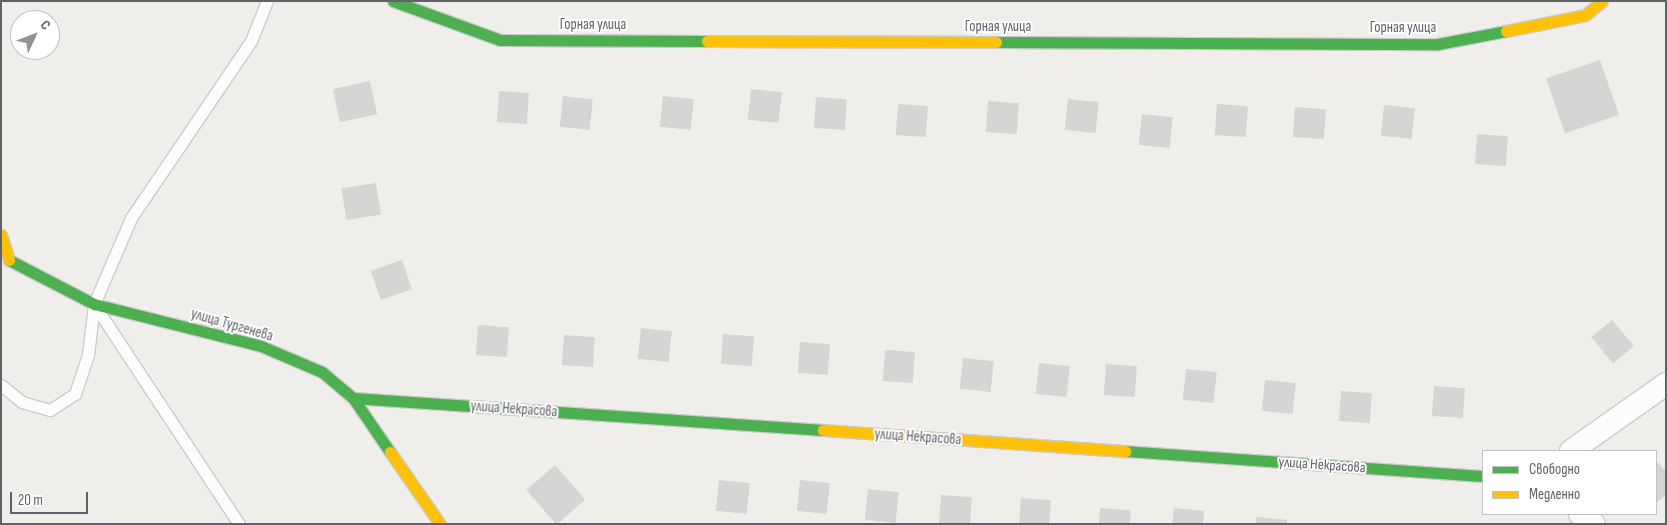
<!DOCTYPE html>
<meta charset="utf-8">
<style>
body{margin:0}
#map{position:relative;width:1667px;height:525px;overflow:hidden;background:#efeeea;font-family:"Sofia Sans Condensed",sans-serif}
div>[style]{position:absolute}
.building>*{inset:0;background:#d6d5d3;transform-origin:0 0}
.roads{filter:drop-shadow(1px 0 #cbcccc) drop-shadow(-1px 0 #cbcccc) drop-shadow(0 1px #cbcccc) drop-shadow(0 -1px #cbcccc)}
.lane>*{height:11px;margin:-5.5px;padding:0 5.5px;transform-origin:5.5px;border-radius:5.5px;background:#fdfcfc}
.street>*{height:22px;margin:-11px;padding:0 11px;transform-origin:11px;border-radius:11px;background:#fdfcfc}
.fast>*{height:11px;margin:-5.5px;padding:0 5.5px;transform-origin:5.5px;border-radius:5.5px;background:#4caf50}
.slow>*{height:11px;margin:-5.5px;padding:0 5.5px;transform-origin:5.5px;border-radius:5.5px;background:#ffc107}
span{translate:-50% -50%;white-space:nowrap;text-align:center;line-height:1.15;-webkit-text-stroke:4px #fff;paint-order:stroke}
.street-label{font-size:15px;color:#5f6368}
.frame{position:absolute;inset:0;border:2px solid #5f6368;pointer-events:none}
.legend{position:absolute;left:1482px;top:450px;width:175px;height:65px;box-sizing:border-box;background:#fff;border:1px solid #bfc1c3;margin:0;padding:6px 9px;list-style:none;font-size:15px;color:#5f6368}
.legend li{display:flex;align-items:center;gap:10px;height:25px}
.legend b{width:25px;border:1px solid #bfc1c3}
.north{position:absolute;left:10px;top:10px;width:50px;height:50px;box-sizing:border-box;background:#fff;border:1px solid #bfc1c3;border-radius:50%;rotate:47deg;font-size:14px;font-weight:700;line-height:20px;text-align:center;color:#5f6368}
.north::after{content:'';display:block;margin:auto;width:18px;height:22px;background:#919496;clip-path:polygon(50% 0,100% 100%,50% 72%,0 100%)}
.scale{position:absolute;left:10px;top:492px;width:78px;height:22px;box-sizing:border-box;border:2px solid #5f6368;border-top:0;padding-left:6px;font-size:15px;line-height:18px;white-space:nowrap;color:#5f6368;-webkit-text-stroke:4px #fff;paint-order:stroke}
</style>
<div id="map">
<div class="building">
<div style="left:1600px;top:60px;width:58px;height:57px;rotate:71deg"></div>
<div style="left:370px;top:81px;width:34px;height:38px;rotate:78deg"></div>
<div style="left:751px;top:89px;width:31px;height:31px;rotate:6deg"></div>
<div style="left:499px;top:91px;width:30px;height:31px;rotate:4deg"></div>
<div style="left:563px;top:96px;width:30px;height:31px;rotate:6deg"></div>
<div style="left:663px;top:96px;width:31px;height:31px;rotate:6deg"></div>
<div style="left:816px;top:97px;width:31px;height:31px;rotate:4deg"></div>
<div style="left:1068px;top:99px;width:31px;height:31px;rotate:6deg"></div>
<div style="left:988px;top:101px;width:31px;height:31px;rotate:4deg"></div>
<div style="left:898px;top:104px;width:30px;height:31px;rotate:4deg"></div>
<div style="left:1217px;top:104px;width:31px;height:31px;rotate:4deg"></div>
<div style="left:1384px;top:105px;width:31px;height:31px;rotate:6deg"></div>
<div style="left:1295px;top:107px;width:31px;height:30px;rotate:4deg"></div>
<div style="left:1142px;top:114px;width:31px;height:31px;rotate:6deg"></div>
<div style="left:1477px;top:134px;width:31px;height:30px;rotate:4deg"></div>
<div style="left:376px;top:183px;width:32px;height:35px;rotate:81deg"></div>
<div style="left:402px;top:260px;width:31px;height:33px;rotate:71deg"></div>
<div style="left:1612px;top:320px;width:34px;height:27px;rotate:50deg"></div>
<div style="left:478px;top:325px;width:31px;height:30px;rotate:4deg"></div>
<div style="left:641px;top:328px;width:31px;height:31px;rotate:6deg"></div>
<div style="left:723px;top:334px;width:31px;height:30px;rotate:4deg"></div>
<div style="left:564px;top:335px;width:31px;height:30px;rotate:4deg"></div>
<div style="left:800px;top:342px;width:30px;height:31px;rotate:4deg"></div>
<div style="left:885px;top:350px;width:30px;height:31px;rotate:4deg"></div>
<div style="left:963px;top:358px;width:31px;height:31px;rotate:6deg"></div>
<div style="left:1039px;top:363px;width:31px;height:31px;rotate:6deg"></div>
<div style="left:1106px;top:364px;width:31px;height:31px;rotate:4deg"></div>
<div style="left:1186px;top:369px;width:31px;height:31px;rotate:6deg"></div>
<div style="left:1265px;top:380px;width:31px;height:31px;rotate:6deg"></div>
<div style="left:1434px;top:386px;width:31px;height:30px;rotate:4deg"></div>
<div style="left:1341px;top:391px;width:31px;height:30px;rotate:4deg"></div>
<div style="clip-path:polygon(1656px 460px,1666px 472px,1666px 495px,1657px 502px)"></div>
<div style="left:555px;top:465px;width:46px;height:38px;rotate:49deg"></div>
<div style="left:719px;top:480px;width:31px;height:31px;rotate:6deg"></div>
<div style="left:800px;top:480px;width:30px;height:31px;rotate:6deg"></div>
<div style="left:868px;top:489px;width:31px;height:31px;rotate:6deg"></div>
<div style="left:941px;top:495px;width:31px;height:29px;rotate:4deg"></div>
<div style="left:1021px;top:498px;width:30px;height:26px;rotate:4deg"></div>
<div style="left:1100px;top:508px;width:31px;height:16px;rotate:4deg"></div>
<div style="clip-path:polygon(1174px 508px,1204px 511px,1203px 524px,1172px 524px)"></div>
<div style="clip-path:polygon(1256px 517px,1287px 520px,1287px 524px,1256px 524px)"></div>
</div>
<div class="roads">
<div class="lane">
<div style="left:1px;top:385px;width:27px;rotate:39deg"></div>
<div style="left:22px;top:402px;width:29px;rotate:16deg"></div>
<div style="left:50px;top:410px;width:30px;rotate:-33deg"></div>
<div style="left:75px;top:394px;width:41px;rotate:-71.6deg"></div>
<div style="left:88px;top:355px;width:51px;rotate:-83.3deg"></div>
<div style="left:239px;top:524px;width:263px;rotate:-123.4deg"></div>
<div style="left:94px;top:304px;width:94px;rotate:-66.7deg"></div>
<div style="left:131px;top:218px;width:214px;rotate:-55.9deg"></div>
<div style="left:251px;top:41px;width:43px;rotate:-68.2deg"></div>
</div>
<div class="street">
<div style="left:1571px;top:451px;width:116px;rotate:-35.2deg"></div>
<div style="left:1580px;top:514px;width:17px;rotate:36deg"></div>
</div>
<div class="fast">
<div style="left:393px;top:1px;width:114px;rotate:20deg"></div>
<div style="left:500px;top:40px;width:207px;rotate:0.3deg"></div>
<div style="left:996px;top:42px;width:442px;rotate:0.3deg"></div>
<div style="left:1438px;top:44px;width:69px;rotate:-10.8deg"></div>
<div style="left:9px;top:260px;width:96px;rotate:27.4deg"></div>
<div style="left:94px;top:304px;width:172px;rotate:14.1deg"></div>
<div style="left:261px;top:346px;width:66px;rotate:23.1deg"></div>
<div style="left:322px;top:372px;width:40px;rotate:40deg"></div>
<div style="left:353px;top:398px;width:65px;rotate:55.6deg"></div>
<div style="left:353px;top:398px;width:471px;rotate:3.9deg"></div>
<div style="left:1125px;top:451px;width:359px;rotate:4deg"></div>
</div>
<div class="slow">
<div style="left:1506px;top:31px;width:81px;rotate:-11.4deg"></div>
<div style="left:1585px;top:15px;width:22px;rotate:-39deg"></div>
<div style="left:707px;top:41px;width:289px;rotate:0.2deg"></div>
<div style="left:1px;top:235px;width:26px;rotate:72deg"></div>
<div style="left:823px;top:430px;width:303px;rotate:4deg"></div>
<div style="left:390px;top:452px;width:88px;rotate:55.2deg"></div>
</div>
</div>
<div class="street-label">
<span style="left:593px;top:25px">Горная улица</span>
<span style="left:998px;top:27px">Горная улица</span>
<span style="left:1403px;top:28px">Горная улица</span>
<span style="left:232px;top:325px;rotate:16deg">улица Тургенева</span>
<span style="left:514px;top:409px;rotate:4deg">улица Некрасова</span>
<span style="left:918px;top:437px;rotate:4deg">улица Некрасова</span>
<span style="left:1322px;top:465px;rotate:4deg">улица Некрасова</span>
</div>
<div class="frame"></div>
<ul class="legend">
<li><b style="height:6px;background:#4caf50"></b>Свободно</li>
<li><b style="height:6px;background:#ffc107"></b>Медленно</li>
</ul>
<div class="north">С</div>
<div class="scale">20 m</div>
</div>
